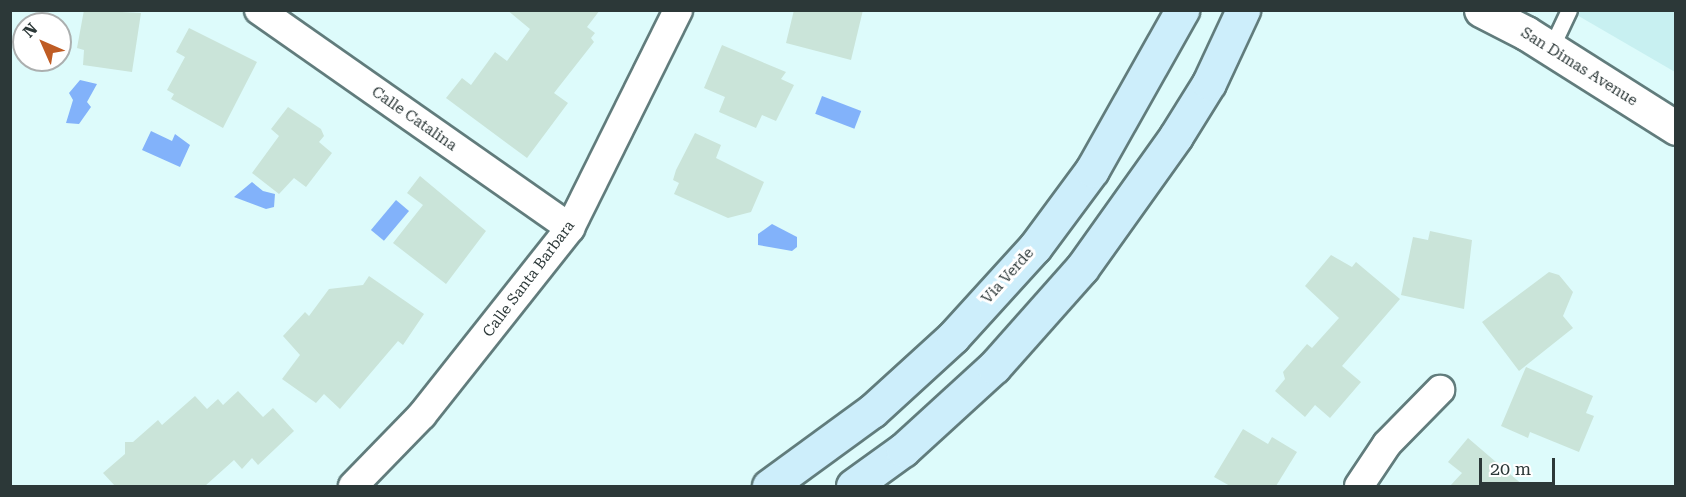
<!DOCTYPE html>
<style>
body{margin:0}
#map{position:relative;width:1686px;height:497px;overflow:hidden;background:#ddfbfb;font-family:"Roboto Serif",serif}
div>[style]{position:absolute}
.built>*{inset:0;background:#c8f0f1}
.water>*{inset:0;background:#82b2fa;transform-origin:0 0}
.building>*{inset:0;background:#cae4d9}
.roads{filter:drop-shadow(2px 0 #617c7c) drop-shadow(-2px 0 #617c7c) drop-shadow(0 2px #617c7c) drop-shadow(0 -2px #617c7c)}
.service>*{height:15px;margin:-7.5px;padding:0 7.5px;transform-origin:7.5px;border-radius:7.5px;background:#fff}
.minor>*{height:28px;margin:-14px;padding:0 14px;transform-origin:14px;border-radius:14px;background:#fff}
.tertiary>*{height:33px;margin:-16.5px;padding:0 16.5px;transform-origin:16.5px;border-radius:16.5px;background:#fff}
.secondary>*{height:33px;margin:-16.5px;padding:0 16.5px;transform-origin:16.5px;border-radius:16.5px;background:#cdeefb}
span{translate:-50% -50%;white-space:nowrap;text-align:center;line-height:1.15;-webkit-text-stroke:6px #fff;paint-order:stroke}
.street-label{font-size:15px;color:#2c3838}
.frame{position:absolute;inset:0;border:12px solid #2c3838;pointer-events:none}
.north{position:absolute;left:12px;top:12px;width:60px;height:60px;box-sizing:border-box;background:#fff;border:2px solid #abafaf;border-radius:50%;rotate:315deg;font-size:16px;font-weight:700;line-height:24px;text-align:center;color:#2c3838}
.north::after{content:'';display:block;margin:auto;width:21px;height:27px;background:#bf5c24;clip-path:polygon(50% 0,100% 100%,50% 72%,0 100%)}
.scale{position:absolute;left:1479px;top:458px;width:76px;height:27px;box-sizing:border-box;border:3px solid #2c3838;border-top:0;padding-left:8px;font-size:18px;line-height:21px;white-space:nowrap;color:#2c3838;-webkit-text-stroke:4px #fff;paint-order:stroke}
</style>
<div id="map">
<div class="built">
<div style="clip-path:polygon(1570px 11px,1675px 11px,1675px 72px)"></div>
</div>
<div class="water">
<div style="clip-path:polygon(80px 80px,97px 84px,87px 102px,91px 107px,79px 124px,66px 123px,73px 100px,69px 93px)"></div>
<div style="left:822px;top:96px;width:42px;height:19px;rotate:21deg"></div>
<div style="clip-path:polygon(151px 131px,172px 141px,175px 134px,190px 145px,180px 167px,142px 150px)"></div>
<div style="clip-path:polygon(252px 182px,263px 191px,275px 194px,274px 207px,266px 209px,234px 197px)"></div>
<div style="left:396px;top:200px;width:17px;height:39px;rotate:40deg"></div>
<div style="clip-path:polygon(772px 224px,797px 237px,797px 247px,792px 251px,758px 245px,758px 234px)"></div>
</div>
<div class="building">
<div style="clip-path:polygon(84px 10px,141px 13px,132px 72px,83px 65px,84px 50px,77px 48px)"></div>
<div style="clip-path:polygon(507px 10px,600px 10px,587px 27px,595px 33px,591px 38px,594px 42px,554px 93px,568px 103px,527px 158px,446px 98px,462px 78px,471px 85px,495px 52px,507px 61px,530px 29px)"></div>
<div style="clip-path:polygon(794px 10px,863px 10px,851px 60px,786px 43px)"></div>
<div style="clip-path:polygon(189px 28px,257px 62px,223px 128px,171px 99px,174px 94px,167px 90px,185px 57px,176px 52px)"></div>
<div style="clip-path:polygon(722px 45px,786px 72px,781px 79px,794px 85px,776px 121px,762px 115px,756px 128px,719px 112px,725px 97px,704px 88px)"></div>
<div style="clip-path:polygon(288px 107px,321px 129px,324px 136px,319px 142px,332px 153px,306px 187px,294px 178px,279px 194px,252px 173px,279px 136px,271px 129px)"></div>
<div style="clip-path:polygon(695px 133px,721px 145px,716px 158px,764px 182px,751px 212px,728px 218px,674px 194px,679px 183px,673px 180px,676px 170px)"></div>
<div style="clip-path:polygon(420px 176px,486px 231px,446px 284px,393px 243px,423px 205px,407px 193px)"></div>
<div style="clip-path:polygon(1430px 231px,1472px 240px,1464px 309px,1401px 295px,1413px 237px,1428px 240px)"></div>
<div style="clip-path:polygon(1331px 255px,1352px 267px,1356px 262px,1400px 299px,1342px 366px,1361px 382px,1330px 418px,1315px 405px,1305px 417px,1275px 391px,1285px 379px,1283px 372px,1307px 344px,1312px 348px,1339px 318px,1305px 286px)"></div>
<div style="clip-path:polygon(1549px 272px,1559px 275px,1573px 292px,1563px 316px,1573px 328px,1519px 371px,1482px 322px)"></div>
<div style="clip-path:polygon(369px 276px,424px 314px,403px 345px,398px 341px,340px 409px,324px 394px,316px 403px,282px 379px,300px 355px,283px 336px,305px 312px,309px 316px,329px 289px,363px 285px)"></div>
<div style="clip-path:polygon(1526px 367px,1593px 396px,1586px 413px,1594px 416px,1579px 452px,1530px 432px,1528px 438px,1501px 426px)"></div>
<div style="clip-path:polygon(238px 391px,263px 417px,273px 408px,294px 431px,258px 465px,252px 458px,242px 469px,234px 460px,205px 486px,115px 486px,103px 473px,125px 454px,125px 442px,133px 442px,158px 420px,162px 425px,195px 396px,207px 409px,218px 399px,223px 405px)"></div>
<div style="clip-path:polygon(1243px 429px,1268px 444px,1272px 437px,1297px 452px,1276px 486px,1230px 486px,1214px 477px)"></div>
<div style="clip-path:polygon(1468px 438px,1524px 486px,1450px 486px,1462px 473px,1448px 462px)"></div>
</div>
<div class="roads">
<div class="service">
<div style="left:1551px;top:48px;width:42px;rotate:-64.7deg"></div>
</div>
<div class="minor">
<div style="left:259px;top:10px;width:380px;rotate:35deg"></div>
<div style="left:353px;top:486px;width:99px;rotate:-45.8deg"></div>
<div style="left:422px;top:415px;width:238px;rotate:-51.6deg"></div>
<div style="left:570px;top:228px;width:243px;rotate:-63.6deg"></div>
<div style="left:1359px;top:486px;width:50px;rotate:-56.3deg"></div>
<div style="left:1387px;top:444px;width:76px;rotate:-45.5deg"></div>
</div>
<div class="tertiary">
<div style="left:1481px;top:10px;width:51px;rotate:27.1deg"></div>
<div style="left:1526px;top:33px;width:178px;rotate:32.3deg"></div>
</div>
<div class="secondary">
<div style="left:769px;top:486px;width:127px;rotate:-36.1deg"></div>
<div style="left:872px;top:411px;width:110px;rotate:-42.4deg"></div>
<div style="left:953px;top:337px;width:122px;rotate:-47.7deg"></div>
<div style="left:1035px;top:247px;width:96px;rotate:-53.5deg"></div>
<div style="left:1092px;top:170px;width:184px;rotate:-60.6deg"></div>
<div style="left:853px;top:486px;width:62px;rotate:-35.8deg"></div>
<div style="left:903px;top:450px;width:123px;rotate:-42.4deg"></div>
<div style="left:994px;top:367px;width:132px;rotate:-48.4deg"></div>
<div style="left:1082px;top:268px;width:162px;rotate:-54.5deg"></div>
<div style="left:1176px;top:136px;width:62px;rotate:-58.1deg"></div>
<div style="left:1209px;top:83px;width:81px;rotate:-65deg"></div>
</div>
</div>
<div class="street-label">
<span style="left:1579px;top:67px;rotate:32deg">San Dimas Avenue</span>
<span style="left:414px;top:119px;rotate:35deg">Calle Catalina</span>
<span style="left:1008px;top:276px;rotate:-48deg">Via Verde</span>
<span style="left:529px;top:279px;rotate:-53deg">Calle Santa Barbara</span>
</div>
<div class="frame"></div>
<div class="north">N</div>
<div class="scale">20 m</div>
</div>
